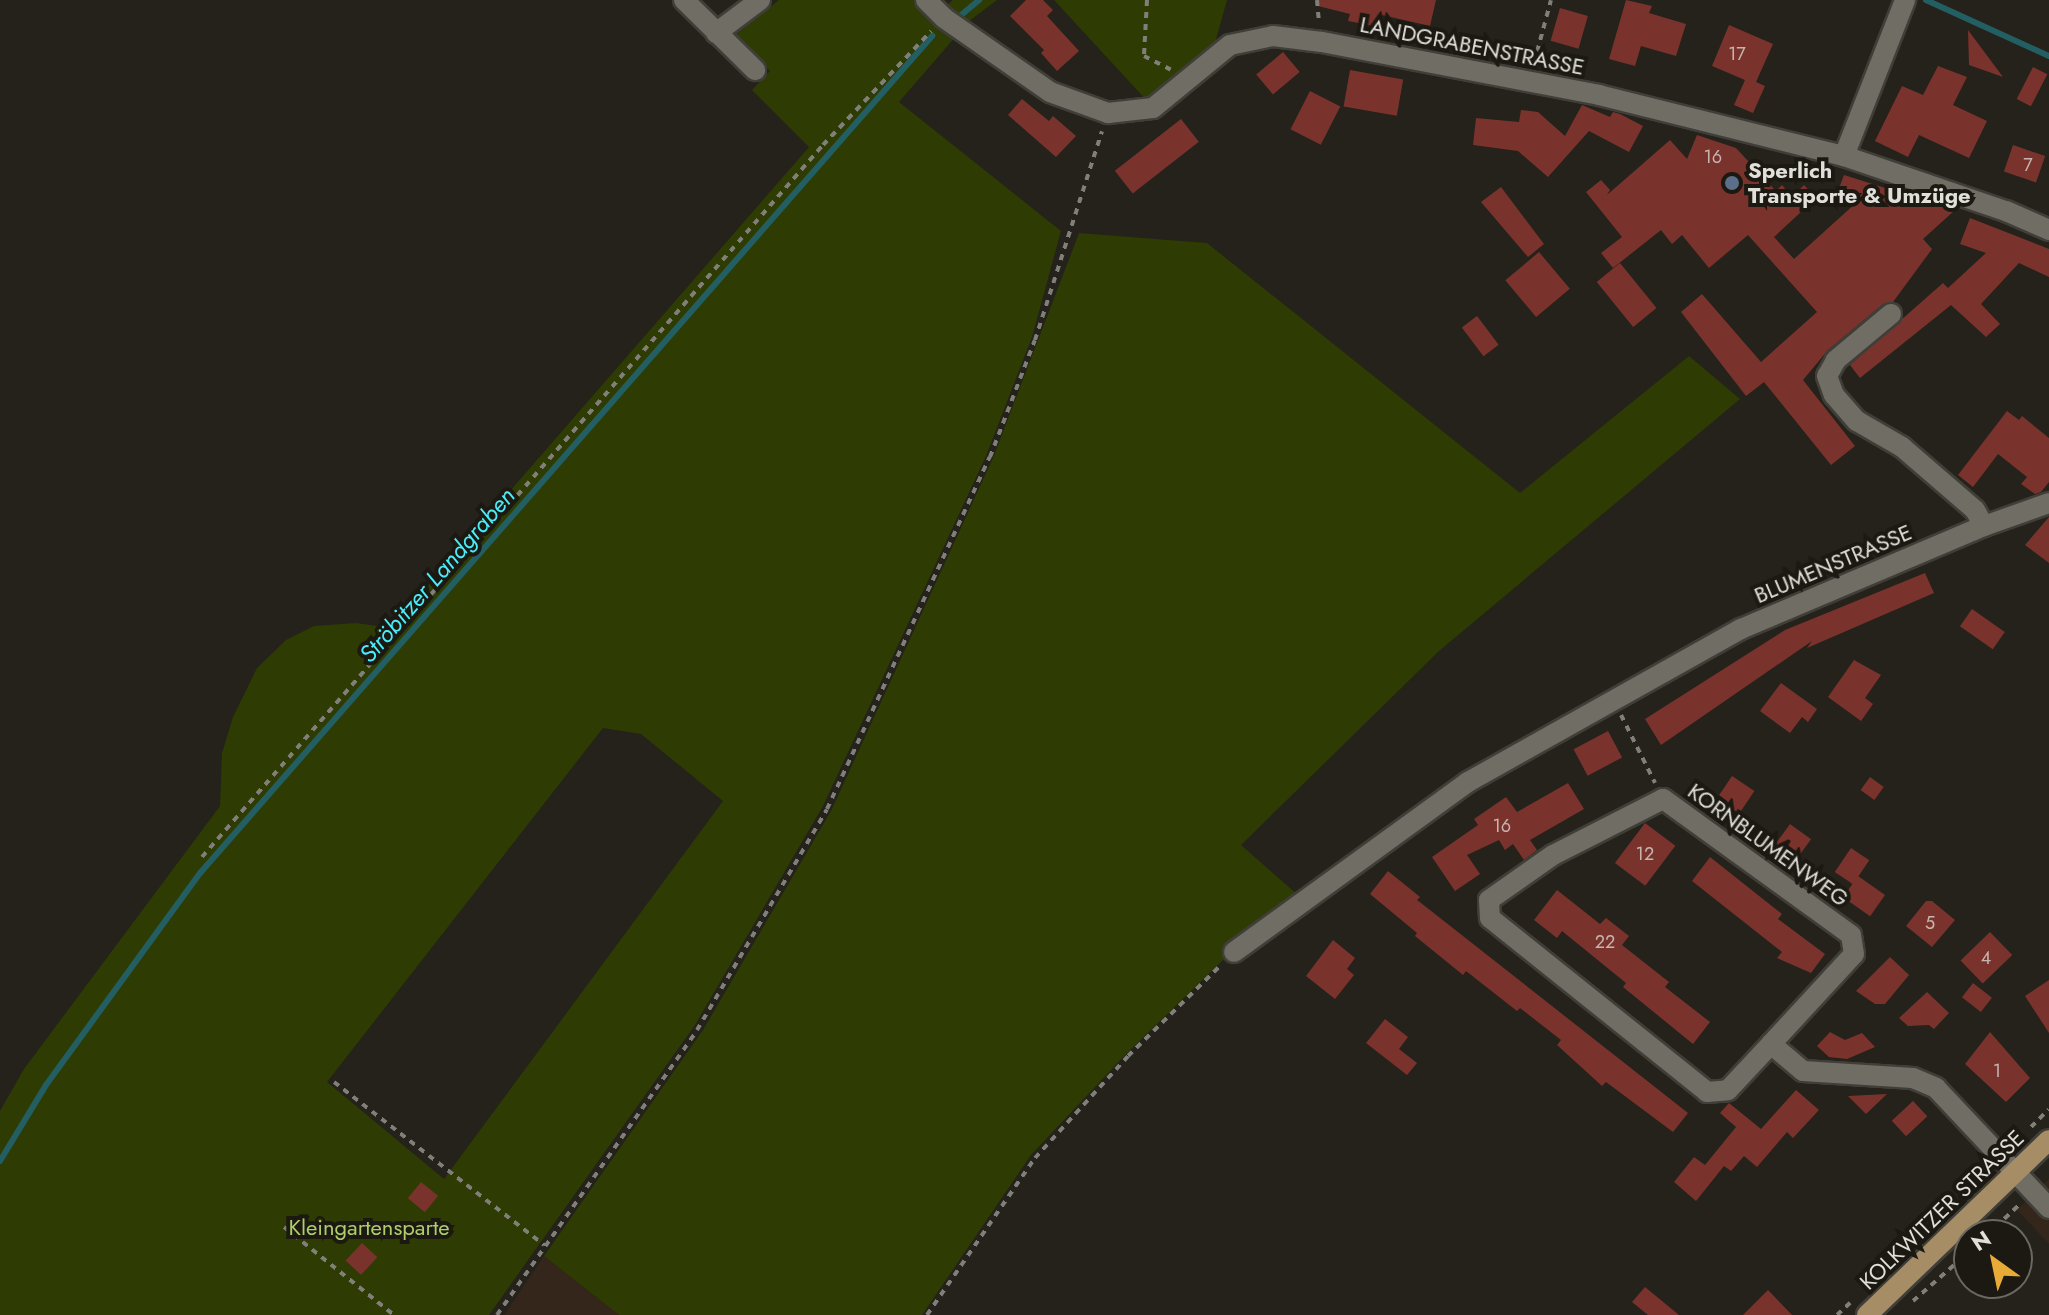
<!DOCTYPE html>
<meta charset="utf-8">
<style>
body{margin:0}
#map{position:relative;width:2049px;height:1315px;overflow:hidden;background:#24221a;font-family:Jost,sans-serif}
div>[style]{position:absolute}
.commercial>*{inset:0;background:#34261a}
.green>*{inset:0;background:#2e3b02}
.stream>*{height:6px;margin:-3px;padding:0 3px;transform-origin:3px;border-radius:3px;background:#235e63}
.building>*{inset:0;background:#7a332c;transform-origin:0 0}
.path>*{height:4px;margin-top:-2px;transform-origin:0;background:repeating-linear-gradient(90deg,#817f79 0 6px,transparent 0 12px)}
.roads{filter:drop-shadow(2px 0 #403e38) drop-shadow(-2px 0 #403e38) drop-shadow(0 2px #403e38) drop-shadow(0 -2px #403e38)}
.minor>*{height:20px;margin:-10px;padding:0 10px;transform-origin:10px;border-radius:10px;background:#706d64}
.major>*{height:20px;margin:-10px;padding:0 10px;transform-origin:10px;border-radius:10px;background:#a78d65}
.dots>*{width:22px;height:22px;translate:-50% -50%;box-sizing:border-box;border:4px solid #1b1911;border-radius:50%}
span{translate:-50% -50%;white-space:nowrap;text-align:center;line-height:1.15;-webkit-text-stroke:8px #1b1911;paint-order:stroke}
.number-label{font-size:18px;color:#c7b4ae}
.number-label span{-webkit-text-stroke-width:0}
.street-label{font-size:22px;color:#e1dfda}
.poi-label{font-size:22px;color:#e1dfda;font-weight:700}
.left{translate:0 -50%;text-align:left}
.park-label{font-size:22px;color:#afcd6a}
.water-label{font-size:24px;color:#4becf9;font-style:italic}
.north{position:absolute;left:1953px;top:1219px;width:80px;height:80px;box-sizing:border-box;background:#1b1911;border:2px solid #6a6861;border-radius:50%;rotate:327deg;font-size:22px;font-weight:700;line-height:32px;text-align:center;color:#e1dfda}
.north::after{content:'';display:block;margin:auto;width:28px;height:36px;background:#e9ab38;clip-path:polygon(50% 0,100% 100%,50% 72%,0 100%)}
</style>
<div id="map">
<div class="commercial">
<div style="clip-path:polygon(2049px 1179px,2049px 1244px,2017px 1210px)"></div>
<div style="clip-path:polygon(544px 1256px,619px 1315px,504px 1315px)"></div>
</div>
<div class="green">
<div style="clip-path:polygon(evenodd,779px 0,917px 0,957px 35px,899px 102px,1061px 231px,1032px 337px,986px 456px,823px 806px,695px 1025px,489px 1315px,0 1315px,0 1111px,24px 1069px,220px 806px,222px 753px,233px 717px,257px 668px,286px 640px,314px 626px,356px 623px,391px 628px,809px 147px,752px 90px,770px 71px,735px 35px,779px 0,603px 728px,641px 734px,723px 801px,444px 1179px,327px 1082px,603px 728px)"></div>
<div style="clip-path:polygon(953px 0,997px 0,964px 25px,947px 5px)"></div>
<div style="clip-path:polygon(1054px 0,1227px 0,1213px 50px,1149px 103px)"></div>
<div style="clip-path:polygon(1079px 233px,1207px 243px,1520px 493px,1689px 356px,1740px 399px,1439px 651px,1241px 845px,1298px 895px,1228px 955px,1126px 1054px,1031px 1155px,922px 1315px,619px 1315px,544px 1256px,703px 1030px,831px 811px,993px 458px)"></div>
</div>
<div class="stream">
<div style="left:1926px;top:0;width:135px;rotate:24.5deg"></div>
<div style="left:960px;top:16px;width:25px;rotate:-40deg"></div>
<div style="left:0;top:1161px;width:89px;rotate:-58.8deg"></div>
<div style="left:46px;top:1085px;width:263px;rotate:-54deg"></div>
<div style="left:201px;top:872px;width:1111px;rotate:-48.83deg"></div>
</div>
<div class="building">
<div style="clip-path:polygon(1026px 0,1043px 0,1053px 10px,1047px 16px,1079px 51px,1057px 71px,1041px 53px,1044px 50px,1010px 16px)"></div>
<div style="clip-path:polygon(1319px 0,1436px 0,1430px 26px,1382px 15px,1379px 27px,1348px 21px,1350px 14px,1318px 6px)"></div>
<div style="clip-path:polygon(1626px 0,1652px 6px,1649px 13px,1686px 24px,1676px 56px,1641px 46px,1635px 66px,1609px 59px)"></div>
<div style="left:1560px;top:8px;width:29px;height:34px;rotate:16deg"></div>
<div style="clip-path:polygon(1729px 25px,1773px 44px,1756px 82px,1765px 86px,1753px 113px,1734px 105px,1745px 80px,1712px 66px)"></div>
<div style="clip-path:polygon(1968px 30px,2003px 77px,1969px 65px)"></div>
<div style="left:1283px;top:52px;width:26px;height:35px;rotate:50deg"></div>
<div style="clip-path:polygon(1938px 66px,1967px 77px,1953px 105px,1987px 121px,1969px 158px,1919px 135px,1908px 157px,1875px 141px,1902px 86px,1923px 95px)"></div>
<div style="left:2033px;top:67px;width:16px;height:36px;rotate:27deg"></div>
<div style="left:1350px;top:70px;width:54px;height:37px;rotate:10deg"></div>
<div style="left:1310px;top:91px;width:34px;height:43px;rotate:27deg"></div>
<div style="clip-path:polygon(1022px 99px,1049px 121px,1053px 116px,1076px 136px,1056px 157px,1008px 115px)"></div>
<div style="clip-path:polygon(1582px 105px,1610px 117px,1613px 112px,1620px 114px,1643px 126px,1629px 152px,1589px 131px,1548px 177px,1518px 151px,1473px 145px,1476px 118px,1519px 122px,1521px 110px,1538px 112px,1565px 136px)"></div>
<div style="left:1181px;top:119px;width:29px;height:84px;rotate:52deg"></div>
<div style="clip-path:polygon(1697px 135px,1736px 148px,1776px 191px,1782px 185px,1792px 197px,1804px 185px,1816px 198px,1774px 237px,1794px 259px,1857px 202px,1836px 196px,1844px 175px,1955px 210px,1923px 239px,1932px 249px,1893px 302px,1883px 304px,1828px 350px,1803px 380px,1855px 446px,1831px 465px,1764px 382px,1746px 396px,1681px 312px,1702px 294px,1761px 362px,1817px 312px,1748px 235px,1709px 268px,1682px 235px,1672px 244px,1661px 230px,1613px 268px,1601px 253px,1622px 237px,1586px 192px,1601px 180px,1610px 190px,1607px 195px,1670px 140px,1687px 159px)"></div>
<div style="left:2013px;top:145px;width:34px;height:28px;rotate:19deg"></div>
<div style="clip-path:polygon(1501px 187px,1544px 244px,1528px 257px,1481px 202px)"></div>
<div style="clip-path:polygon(1970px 218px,2049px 249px,2049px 277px,2019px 263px,1981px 304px,2000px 324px,1986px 337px,1951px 305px,1860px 378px,1850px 365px,1943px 283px,1948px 288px,1986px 253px,1960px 244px)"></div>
<div style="left:1539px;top:252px;width:48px;height:44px;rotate:50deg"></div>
<div style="left:1620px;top:263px;width:58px;height:30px;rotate:51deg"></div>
<div style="left:1477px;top:316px;width:36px;height:19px;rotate:53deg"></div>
<div style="clip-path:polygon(2007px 411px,2019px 420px,2022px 416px,2049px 438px,2049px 482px,2041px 492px,2035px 494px,2021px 484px,2027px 477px,1998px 454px,1973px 487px,1958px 475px)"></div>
<div style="clip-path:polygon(2049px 517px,2049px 563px,2025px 545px)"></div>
<div style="clip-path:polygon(1925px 573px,1934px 593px,1807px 648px,1812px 641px,1661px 745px,1645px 719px,1785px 630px)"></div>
<div style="left:1972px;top:609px;width:40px;height:21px;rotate:35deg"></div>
<div style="clip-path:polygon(1854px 660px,1881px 675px,1865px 698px,1873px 704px,1861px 721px,1828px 697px)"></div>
<div style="clip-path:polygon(1781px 683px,1817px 709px,1808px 722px,1802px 717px,1790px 733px,1760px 711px)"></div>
<div style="left:1608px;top:731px;width:30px;height:39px;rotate:62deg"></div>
<div style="left:1732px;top:776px;width:27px;height:27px;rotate:34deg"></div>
<div style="left:1870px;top:777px;width:17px;height:16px;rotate:36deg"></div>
<div style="clip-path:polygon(1568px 783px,1584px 809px,1530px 840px,1537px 850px,1524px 860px,1513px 844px,1505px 850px,1499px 840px,1467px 855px,1480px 874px,1455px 891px,1432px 857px,1478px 825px,1474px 819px,1506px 797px,1517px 812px)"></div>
<div style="left:1645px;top:823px;width:38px;height:50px;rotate:37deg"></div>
<div style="left:1790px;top:824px;width:26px;height:30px;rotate:36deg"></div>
<div style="left:1851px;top:848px;width:22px;height:29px;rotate:34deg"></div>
<div style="clip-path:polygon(1710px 857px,1782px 914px,1778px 919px,1825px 954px,1811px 973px,1777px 958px,1782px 952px,1692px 881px)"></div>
<div style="clip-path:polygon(1388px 871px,1420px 897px,1417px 900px,1421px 903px,1688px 1113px,1673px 1132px,1606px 1082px,1602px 1086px,1557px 1045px,1561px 1040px,1520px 1008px,1517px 1011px,1466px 971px,1463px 975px,1415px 936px,1417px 933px,1370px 894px)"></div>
<div style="left:1858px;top:876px;width:33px;height:26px;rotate:35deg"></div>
<div style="clip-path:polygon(1557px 890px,1600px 924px,1606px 918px,1629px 936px,1622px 945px,1669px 982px,1665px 987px,1710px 1022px,1693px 1044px,1623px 987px,1626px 983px,1562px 931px,1557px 938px,1534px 920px)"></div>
<div style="clip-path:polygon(1926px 901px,1932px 901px,1955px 920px,1932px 947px,1906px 926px)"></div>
<div style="left:1990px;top:932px;width:32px;height:41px;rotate:46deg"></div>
<div style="clip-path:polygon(1333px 940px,1355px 958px,1347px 969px,1354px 975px,1335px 999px,1306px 976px)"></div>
<div style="clip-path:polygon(1890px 957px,1909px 975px,1885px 1004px,1875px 1004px,1856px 991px)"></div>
<div style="clip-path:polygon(2049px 980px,2049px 1033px,2025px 996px)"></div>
<div style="left:1973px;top:983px;width:24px;height:18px;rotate:38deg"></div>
<div style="clip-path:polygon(1927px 992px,1949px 1013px,1934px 1029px,1929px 1025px,1908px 1026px,1899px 1018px)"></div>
<div style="clip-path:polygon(1385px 1019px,1408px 1037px,1399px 1049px,1417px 1063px,1407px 1075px,1366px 1043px)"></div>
<div style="clip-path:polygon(1830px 1032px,1845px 1040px,1862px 1033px,1875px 1047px,1847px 1059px,1829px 1057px,1817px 1046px)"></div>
<div style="clip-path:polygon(1990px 1032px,2030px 1078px,2006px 1102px,1965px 1064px)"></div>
<div style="clip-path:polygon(1796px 1090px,1819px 1110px,1793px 1138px,1787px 1132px,1757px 1167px,1744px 1156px,1731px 1171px,1724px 1166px,1696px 1201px,1674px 1182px,1694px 1157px,1705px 1165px,1736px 1127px,1720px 1113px,1729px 1103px,1761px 1129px)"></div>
<div style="clip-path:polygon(1887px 1094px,1866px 1114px,1848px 1096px)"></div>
<div style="left:1913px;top:1101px;width:21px;height:29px;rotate:47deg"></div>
<div style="left:421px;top:1182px;width:22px;height:21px;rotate:39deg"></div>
<div style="left:362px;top:1243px;width:21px;height:24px;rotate:43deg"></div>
<div style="clip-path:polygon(1645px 1287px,1679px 1315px,1648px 1315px,1632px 1302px)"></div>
<div style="clip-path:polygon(1768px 1290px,1792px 1315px,1743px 1315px)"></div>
</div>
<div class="path">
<div style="left:1147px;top:0;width:56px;rotate:93.1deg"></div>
<div style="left:1144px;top:56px;width:30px;rotate:27deg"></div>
<div style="left:1317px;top:0;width:21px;rotate:85deg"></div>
<div style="left:1534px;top:63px;width:65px;rotate:-74.9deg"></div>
<div style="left:1621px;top:715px;width:76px;rotate:63.4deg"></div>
<div style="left:202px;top:857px;width:945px;rotate:-48.91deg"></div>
<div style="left:823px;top:145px;width:157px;rotate:-46.5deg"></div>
<div style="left:334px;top:1082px;width:266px;rotate:37.8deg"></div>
<div style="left:2031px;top:1127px;width:25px;rotate:-45deg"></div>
<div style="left:284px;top:1227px;width:141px;rotate:38.7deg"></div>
<div style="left:1987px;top:1235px;width:45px;rotate:-43.2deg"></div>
<div style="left:1913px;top:1301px;width:74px;rotate:-41.2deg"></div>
<div style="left:497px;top:1315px;width:348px;rotate:-54.9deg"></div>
<div style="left:697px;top:1030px;width:256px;rotate:-59.5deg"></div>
<div style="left:827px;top:809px;width:388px;rotate:-65.2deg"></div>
<div style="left:990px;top:457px;width:125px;rotate:-69deg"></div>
<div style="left:1035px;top:340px;width:219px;rotate:-72.2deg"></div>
<div style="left:927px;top:1315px;width:191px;rotate:-55.5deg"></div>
<div style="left:1035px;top:1158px;width:138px;rotate:-47.6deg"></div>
<div style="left:1128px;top:1056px;width:129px;rotate:-44.4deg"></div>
<div style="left:1837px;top:1315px;width:18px;rotate:-43deg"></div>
</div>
<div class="roads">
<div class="minor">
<div style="left:684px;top:0;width:100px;rotate:44.6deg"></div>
<div style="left:926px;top:0;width:25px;rotate:45deg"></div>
<div style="left:944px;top:18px;width:129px;rotate:34.9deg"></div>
<div style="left:1050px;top:92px;width:62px;rotate:19.9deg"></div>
<div style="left:1108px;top:113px;width:45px;rotate:-6.3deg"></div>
<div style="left:1153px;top:108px;width:99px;rotate:-39.3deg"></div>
<div style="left:1230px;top:45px;width:44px;rotate:-11.8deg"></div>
<div style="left:1273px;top:36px;width:49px;rotate:7deg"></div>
<div style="left:1322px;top:42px;width:282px;rotate:10.8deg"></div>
<div style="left:1599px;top:95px;width:252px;rotate:14deg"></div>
<div style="left:1844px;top:156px;width:171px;rotate:18.8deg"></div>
<div style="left:2006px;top:211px;width:47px;rotate:23.8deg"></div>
<div style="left:716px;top:33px;width:55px;rotate:-36.9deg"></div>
<div style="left:1844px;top:156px;width:168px;rotate:-68.6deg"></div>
<div style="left:1891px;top:314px;width:72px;rotate:140.1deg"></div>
<div style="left:1836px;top:360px;width:18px;rotate:119deg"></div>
<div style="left:1827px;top:376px;width:20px;rotate:70deg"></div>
<div style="left:1834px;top:395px;width:35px;rotate:49deg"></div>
<div style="left:1857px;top:421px;width:52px;rotate:30deg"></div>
<div style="left:1902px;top:447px;width:96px;rotate:40.8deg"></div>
<div style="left:1975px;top:510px;width:18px;rotate:61deg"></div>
<div style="left:1234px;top:952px;width:289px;rotate:-36deg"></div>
<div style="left:1468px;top:782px;width:313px;rotate:-29.3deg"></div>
<div style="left:1741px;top:629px;width:264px;rotate:-23deg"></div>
<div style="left:1984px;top:526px;width:69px;rotate:-19.5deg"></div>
<div style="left:1771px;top:1044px;width:122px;rotate:-47.3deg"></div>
<div style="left:1854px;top:954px;width:19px;rotate:-99deg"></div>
<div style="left:1851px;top:935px;width:232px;rotate:-144.1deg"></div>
<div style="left:1663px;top:799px;width:123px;rotate:153deg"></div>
<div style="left:1553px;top:855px;width:78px;rotate:144.9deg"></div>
<div style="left:1489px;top:900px;width:18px;rotate:87deg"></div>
<div style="left:1490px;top:918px;width:278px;rotate:38.7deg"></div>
<div style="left:1707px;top:1092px;width:21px;rotate:-5deg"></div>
<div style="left:1728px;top:1090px;width:63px;rotate:-46.9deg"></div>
<div style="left:1771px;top:1044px;width:42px;rotate:40.2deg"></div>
<div style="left:1803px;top:1071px;width:110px;rotate:3.6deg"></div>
<div style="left:1913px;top:1078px;width:25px;rotate:23deg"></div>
<div style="left:1936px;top:1088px;width:165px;rotate:46.7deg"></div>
</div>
<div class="major">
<div style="left:1867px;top:1315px;width:252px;rotate:-43.9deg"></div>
</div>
</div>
<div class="dots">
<div style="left:1732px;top:183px;background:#5c6f8a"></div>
</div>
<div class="number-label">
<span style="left:1737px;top:54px">17</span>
<span style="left:1713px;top:157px">16</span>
<span style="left:2028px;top:165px">7</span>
<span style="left:1502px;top:826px">16</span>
<span style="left:1645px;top:854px">12</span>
<span style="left:1930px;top:923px">5</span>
<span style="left:1605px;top:942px">22</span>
<span style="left:1986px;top:958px">4</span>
<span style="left:1997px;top:1071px">1</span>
</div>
<div class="street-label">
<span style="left:1472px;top:46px;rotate:11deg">LANDGRABENSTRASSE</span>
<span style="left:1833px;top:564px;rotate:-23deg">BLUMENSTRASSE</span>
<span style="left:1768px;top:845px;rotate:36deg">KORNBLUMENWEG</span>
<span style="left:1942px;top:1210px;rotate:-44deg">KOLKWITZER STRASSE</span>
</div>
<div class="poi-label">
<span class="left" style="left:1748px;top:183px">Sperlich<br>Transporte &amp; Umzüge</span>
</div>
<div class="park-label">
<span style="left:369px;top:1228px">Kleingartensparte</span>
</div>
<div class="water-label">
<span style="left:437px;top:575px;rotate:-49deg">Ströbitzer Landgraben</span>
</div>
<div class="north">N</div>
</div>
